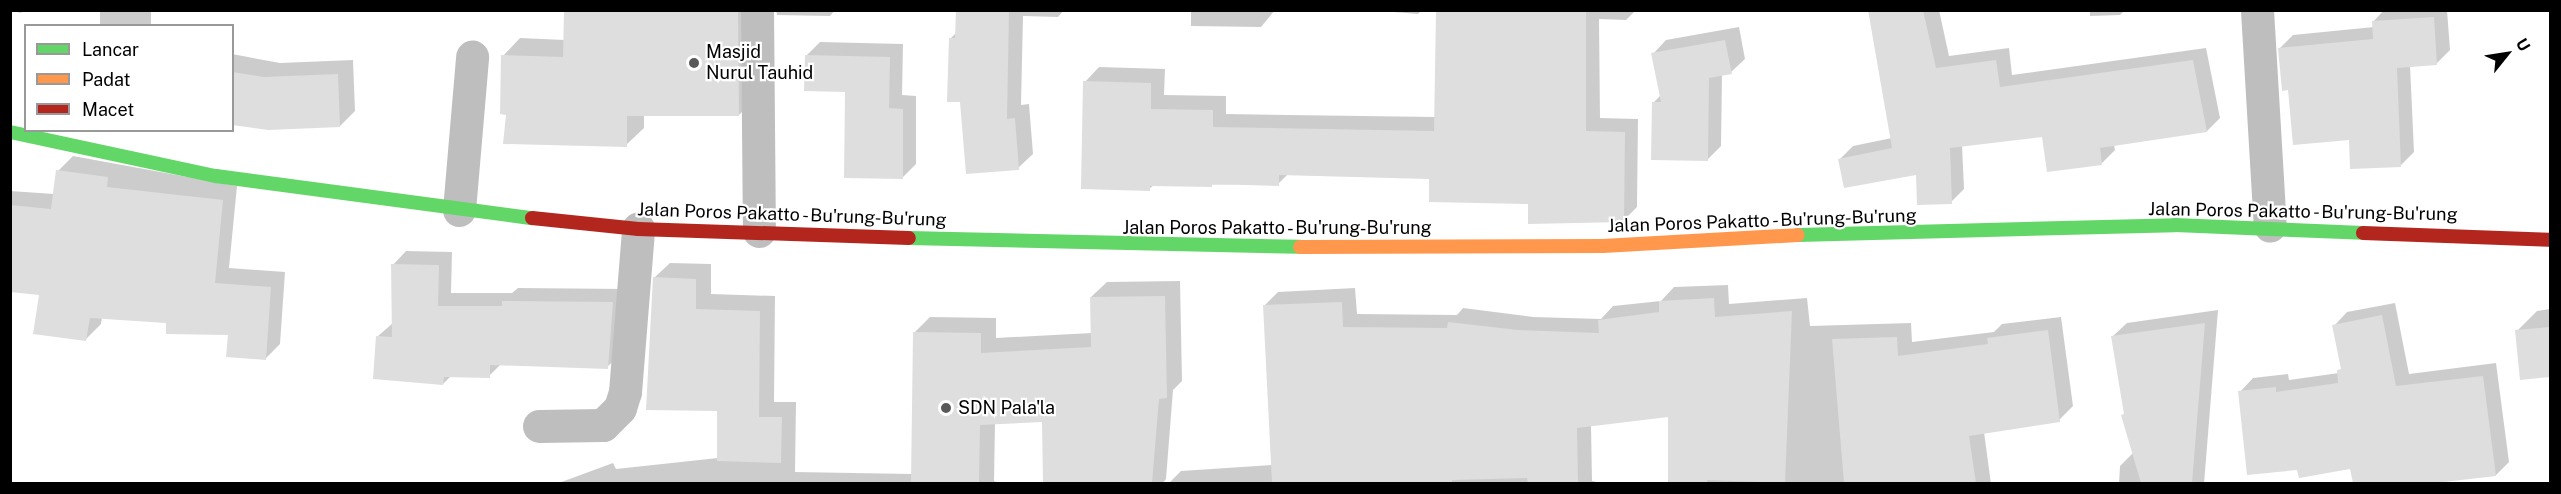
<!DOCTYPE html>
<style>
body{margin:0}
#map{position:relative;width:2561px;height:494px;overflow:hidden;background:#fff;font-family:"Public Sans",sans-serif}
div>[style]{position:absolute}
.shadow>*{inset:0;background:#0003;transform-origin:0 0}
.building>*{inset:0;background:#dedede}
.street>*{height:33px;margin:-16.5px;padding:0 16.5px;transform-origin:16.5px;border-radius:16.5px;background:#bebebe}
.fast>*{height:14px;margin:-7px;padding:0 7px;transform-origin:7px;border-radius:7px;background:#63d668}
.slow>*{height:14px;margin:-7px;padding:0 7px;transform-origin:7px;border-radius:7px;background:#ff974d}
.jam>*{height:14px;margin:-7px;padding:0 7px;transform-origin:7px;border-radius:7px;background:#b3261e}
.dots>*{width:16px;height:16px;translate:-50% -50%;box-sizing:border-box;border:3px solid #fff;border-radius:50%}
span{translate:-50% -50%;white-space:nowrap;text-align:center;line-height:1.15;-webkit-text-stroke:4.5px #fff;paint-order:stroke}
.poi-label{font-size:18px;color:#000}
.left{translate:0 -50%;text-align:left}
.street-label{font-size:18px;color:#000}
.frame{position:absolute;inset:0;border:12px solid #000;pointer-events:none}
.legend{position:absolute;left:24px;top:24px;width:210px;height:108px;box-sizing:border-box;background:#fff;border:2px solid #999;margin:0;padding:8px 10px;list-style:none;font-size:18px;color:#000}
.legend li{display:flex;align-items:center;gap:12px;height:30px}
.legend b{width:30px;border:2px solid #999}
.north{position:absolute;left:2477px;top:24px;width:60px;height:60px;-webkit-text-stroke:4px #fff;paint-order:stroke;rotate:60deg;font-size:16px;font-weight:700;line-height:24px;text-align:center;color:#000}
.north::after{content:'';display:block;margin:auto;width:21px;height:27px;background:#000;clip-path:polygon(50% 0,100% 100%,50% 72%,0 100%)}
</style>
<div id="map">
<div class="shadow">
<div style="clip-path:polygon(10px 10px,23px 10px,21px 13px)"></div>
<div style="left:100px;top:10px;width:51px;height:16px"></div>
<div style="clip-path:polygon(568px 10px,757px 10px,756px 97px,739px 115px,644px 114px,644px 128px,626px 145px,508px 113px,503px 56px,520px 38px,565px 40px)"></div>
<div style="clip-path:polygon(776px 10px,835px 10px,830px 16px,777px 15px)"></div>
<div style="clip-path:polygon(957px 10px,1064px 10px,1058px 17px,1023px 16px,1021px 105px,1029px 104px,1033px 154px,1018px 168px,961px 100px,950px 39px,957px 32px)"></div>
<div style="clip-path:polygon(1191px 10px,1275px 10px,1261px 27px,1191px 26px)"></div>
<div style="clip-path:polygon(1369px 10px,1422px 10px,1418px 14px)"></div>
<div style="clip-path:polygon(1438px 10px,1636px 10px,1626px 20px,1599px 19px,1600px 118px,1638px 119px,1637px 207px,1623px 221px,1529px 203px,1431px 177px,1288px 174px,1278px 184px,1154px 185px,1149px 189px,1085px 82px,1099px 67px,1165px 69px,1164px 95px,1226px 96px,1226px 114px,1436px 117px)"></div>
<div style="clip-path:polygon(1869px 10px,1939px 10px,1949px 56px,2009px 48px,2012px 75px,2206px 48px,2220px 118px,2207px 131px,2114px 145px,2115px 150px,2102px 163px,2043px 135px,1962px 145px,1964px 189px,1951px 202px,1917px 173px,1840px 159px,1853px 146px,1892px 138px)"></div>
<div style="clip-path:polygon(2090px 10px,2125px 10px,2120px 15px,2090px 16px)"></div>
<div style="clip-path:polygon(2384px 10px,2447px 10px,2450px 50px,2436px 64px,2410px 65px,2414px 152px,2400px 166px,2350px 138px,2290px 89px,2280px 48px,2293px 35px,2374px 27px,2373px 22px)"></div>
<div style="clip-path:polygon(1739px 27px,1745px 59px,1731px 72px,1722px 74px,1721px 146px,1707px 160px,1653px 103px,1661px 95px,1653px 54px,1666px 40px)"></div>
<div style="clip-path:polygon(820px 42px,903px 44px,902px 95px,916px 96px,916px 164px,902px 178px,847px 90px,806px 56px)"></div>
<div style="clip-path:polygon(232px 54px,280px 63px,353px 60px,355px 111px,340px 126px,232px 123px)"></div>
<div style="clip-path:polygon(73px 156px,237px 186px,229px 268px,285px 272px,280px 344px,265px 359px,229px 333px,167px 322px,102px 317px,101px 324px,86px 339px,41px 293px,10px 290px,10px 191px,54px 194px,58px 171px)"></div>
<div style="clip-path:polygon(406px 251px,452px 252px,451px 293px,512px 293px,518px 288px,626px 289px,621px 354px,607px 367px,501px 364px,489px 376px,451px 376px,443px 384px,378px 336px,393px 323px,393px 265px)"></div>
<div style="clip-path:polygon(670px 263px,711px 264px,711px 294px,775px 296px,774px 402px,796px 402px,795px 472px,912px 474px,914px 333px,930px 317px,996px 318px,996px 338px,1092px 333px,1091px 297px,1107px 282px,1180px 281px,1182px 381px,1173px 390px,1166px 479px,1162px 484px,1045px 484px,1043px 421px,995px 423px,994px 481px,999px 484px,556px 484px,613px 463px,616px 469px,718px 458px,719px 410px,654px 278px)"></div>
<div style="clip-path:polygon(1728px 285px,1729px 304px,1807px 298px,1810px 326px,1911px 323px,1912px 342px,1994px 332px,2002px 324px,2061px 317px,2073px 406px,2059px 420px,1984px 432px,1991px 484px,1669px 484px,1670px 416px,1591px 425px,1592px 481px,1606px 484px,1168px 484px,1181px 471px,1273px 465px,1264px 306px,1278px 292px,1355px 288px,1357px 314px,1457px 315px,1463px 308px,1533px 317px,1601px 319px,1613px 306px,1661px 301px,1674px 287px)"></div>
<div style="clip-path:polygon(2395px 303px,2409px 374px,2496px 363px,2509px 462px,2496px 475px,2434px 472px,2389px 484px,2355px 484px,2351px 467px,2240px 392px,2253px 378px,2288px 374px,2289px 380px,2339px 373px,2342px 367px,2334px 326px,2347px 312px)"></div>
<div style="clip-path:polygon(2550px 309px,2550px 375px,2521px 378px,2517px 331px,2537px 311px)"></div>
<div style="clip-path:polygon(2218px 310px,2204px 484px,2119px 484px,2120px 466px,2134px 452px,2123px 415px,2126px 412px,2113px 336px,2127px 323px)"></div>
</div>
<div class="building">
<div style="clip-path:polygon(646px 10px,738px 10px,739px 116px,627px 116px,627px 147px,503px 144px,506px 115px,500px 114px,501px 55px,563px 57px,564px 12px)"></div>
<div style="clip-path:polygon(956px 10px,1009px 10px,1007px 119px,1015px 118px,1019px 170px,966px 174px,960px 102px,947px 102px,949px 38px,955px 38px)"></div>
<div style="clip-path:polygon(1538px 10px,1586px 10px,1586px 131px,1625px 132px,1624px 222px,1528px 224px,1528px 204px,1429px 202px,1429px 179px,1279px 175px,1279px 186px,1212px 184px,1212px 187px,1150px 186px,1150px 191px,1081px 189px,1083px 81px,1151px 83px,1151px 109px,1213px 110px,1213px 127px,1434px 131px,1436px 11px)"></div>
<div style="clip-path:polygon(1868px 10px,1923px 10px,1936px 68px,1996px 60px,2000px 87px,2193px 60px,2207px 132px,2100px 148px,2102px 165px,2047px 172px,2042px 137px,1950px 148px,1952px 204px,1917px 205px,1916px 175px,1844px 188px,1838px 159px,1892px 148px)"></div>
<div style="clip-path:polygon(2434px 17px,2437px 65px,2397px 68px,2401px 167px,2350px 169px,2349px 140px,2293px 145px,2288px 90px,2282px 91px,2278px 48px,2373px 39px,2372px 21px)"></div>
<div style="clip-path:polygon(1725px 40px,1732px 74px,1709px 78px,1708px 161px,1651px 160px,1652px 102px,1661px 102px,1651px 53px)"></div>
<div style="clip-path:polygon(805px 55px,890px 57px,889px 108px,903px 109px,903px 179px,844px 178px,845px 92px,804px 91px)"></div>
<div style="clip-path:polygon(232px 72px,264px 77px,338px 74px,340px 127px,268px 130px,232px 125px)"></div>
<div style="clip-path:polygon(56px 170px,108px 177px,107px 187px,223px 200px,215px 283px,271px 287px,266px 360px,226px 357px,228px 335px,166px 334px,166px 323px,90px 318px,86px 341px,33px 334px,39px 295px,10px 292px,10px 205px,51px 209px)"></div>
<div style="clip-path:polygon(391px 264px,439px 265px,438px 306px,502px 306px,502px 301px,613px 302px,608px 369px,490px 365px,490px 378px,444px 377px,443px 385px,373px 379px,376px 336px,392px 337px)"></div>
<div style="clip-path:polygon(653px 277px,696px 279px,696px 309px,760px 311px,759px 417px,782px 417px,781px 463px,717px 461px,717px 411px,646px 410px)"></div>
<div style="clip-path:polygon(1165px 296px,1167px 398px,1159px 399px,1152px 483px,1043px 483px,1042px 422px,980px 425px,979px 483px,911px 483px,913px 332px,981px 333px,981px 353px,1091px 347px,1090px 297px)"></div>
<div style="clip-path:polygon(1714px 298px,1715px 317px,1792px 311px,1785px 483px,1707px 480px,1707px 483px,1668px 483px,1668px 417px,1577px 428px,1578px 483px,1528px 483px,1527px 478px,1452px 480px,1452px 483px,1272px 483px,1263px 305px,1342px 302px,1343px 327px,1447px 328px,1448px 322px,1518px 330px,1599px 333px,1598px 320px,1659px 312px,1659px 301px)"></div>
<div style="clip-path:polygon(2382px 315px,2396px 386px,2483px 376px,2496px 476px,2435px 483px,2353px 483px,2350px 469px,2299px 478px,2297px 470px,2247px 475px,2238px 391px,2276px 387px,2276px 392px,2338px 383px,2337px 370px,2341px 369px,2332px 325px)"></div>
<div style="clip-path:polygon(2205px 323px,2192px 483px,2141px 483px,2121px 415px,2124px 414px,2111px 336px)"></div>
<div style="clip-path:polygon(2550px 327px,2550px 377px,2520px 380px,2515px 330px)"></div>
<div style="clip-path:polygon(2048px 330px,2060px 422px,1969px 436px,1976px 483px,1844px 483px,1832px 339px,1897px 337px,1898px 356px,1988px 344px,1987px 338px)"></div>
</div>
<div class="street">
<div style="left:757px;top:10px;width:221px;rotate:89.5deg"></div>
<div style="left:2257px;top:10px;width:216px;rotate:86.6deg"></div>
<div style="left:459px;top:210px;width:154px;rotate:-85.1deg"></div>
<div style="left:539px;top:426px;width:64px;rotate:-0.9deg"></div>
<div style="left:603px;top:425px;width:24px;rotate:-45deg"></div>
<div style="left:620px;top:408px;width:17px;rotate:-73deg"></div>
<div style="left:625px;top:392px;width:164px;rotate:-85.4deg"></div>
</div>
<div class="fast">
<div style="left:10px;top:132px;width:211px;rotate:12.1deg"></div>
<div style="left:216px;top:176px;width:319px;rotate:7.6deg"></div>
<div style="left:1798px;top:235px;width:377px;rotate:-1.5deg"></div>
<div style="left:2175px;top:225px;width:188px;rotate:2.4deg"></div>
<div style="left:909px;top:238px;width:391px;rotate:1.3deg"></div>
</div>
<div class="slow">
<div style="left:1300px;top:247px;width:303px;rotate:-0.2deg"></div>
<div style="left:1603px;top:246px;width:195px;rotate:-3.2deg"></div>
</div>
<div class="jam">
<div style="left:532px;top:218px;width:107px;rotate:5.9deg"></div>
<div style="left:638px;top:229px;width:271px;rotate:1.9deg"></div>
<div style="left:2363px;top:233px;width:187px;rotate:2.1deg"></div>
</div>
<div class="dots">
<div style="left:694px;top:63px;background:#595959"></div>
<div style="left:946px;top:408px;background:#595959"></div>
</div>
<div class="poi-label">
<span class="left" style="left:706px;top:63px">Masjid<br>Nurul Tauhid</span>
<span class="left" style="left:958px;top:408px">SDN Pala'la</span>
</div>
<div class="street-label">
<span style="left:2303px;top:212px;rotate:1deg">Jalan Poros Pakatto - Bu'rung-Bu'rung</span>
<span style="left:792px;top:215px;rotate:2deg">Jalan Poros Pakatto - Bu'rung-Bu'rung</span>
<span style="left:1762px;top:221px;rotate:-2deg">Jalan Poros Pakatto - Bu'rung-Bu'rung</span>
<span style="left:1277px;top:228px">Jalan Poros Pakatto - Bu'rung-Bu'rung</span>
</div>
<div class="frame"></div>
<ul class="legend">
<li><b style="height:8px;background:#63d668"></b>Lancar</li>
<li><b style="height:8px;background:#ff974d"></b>Padat</li>
<li><b style="height:8px;background:#b3261e"></b>Macet</li>
</ul>
<div class="north">U</div>
</div>
